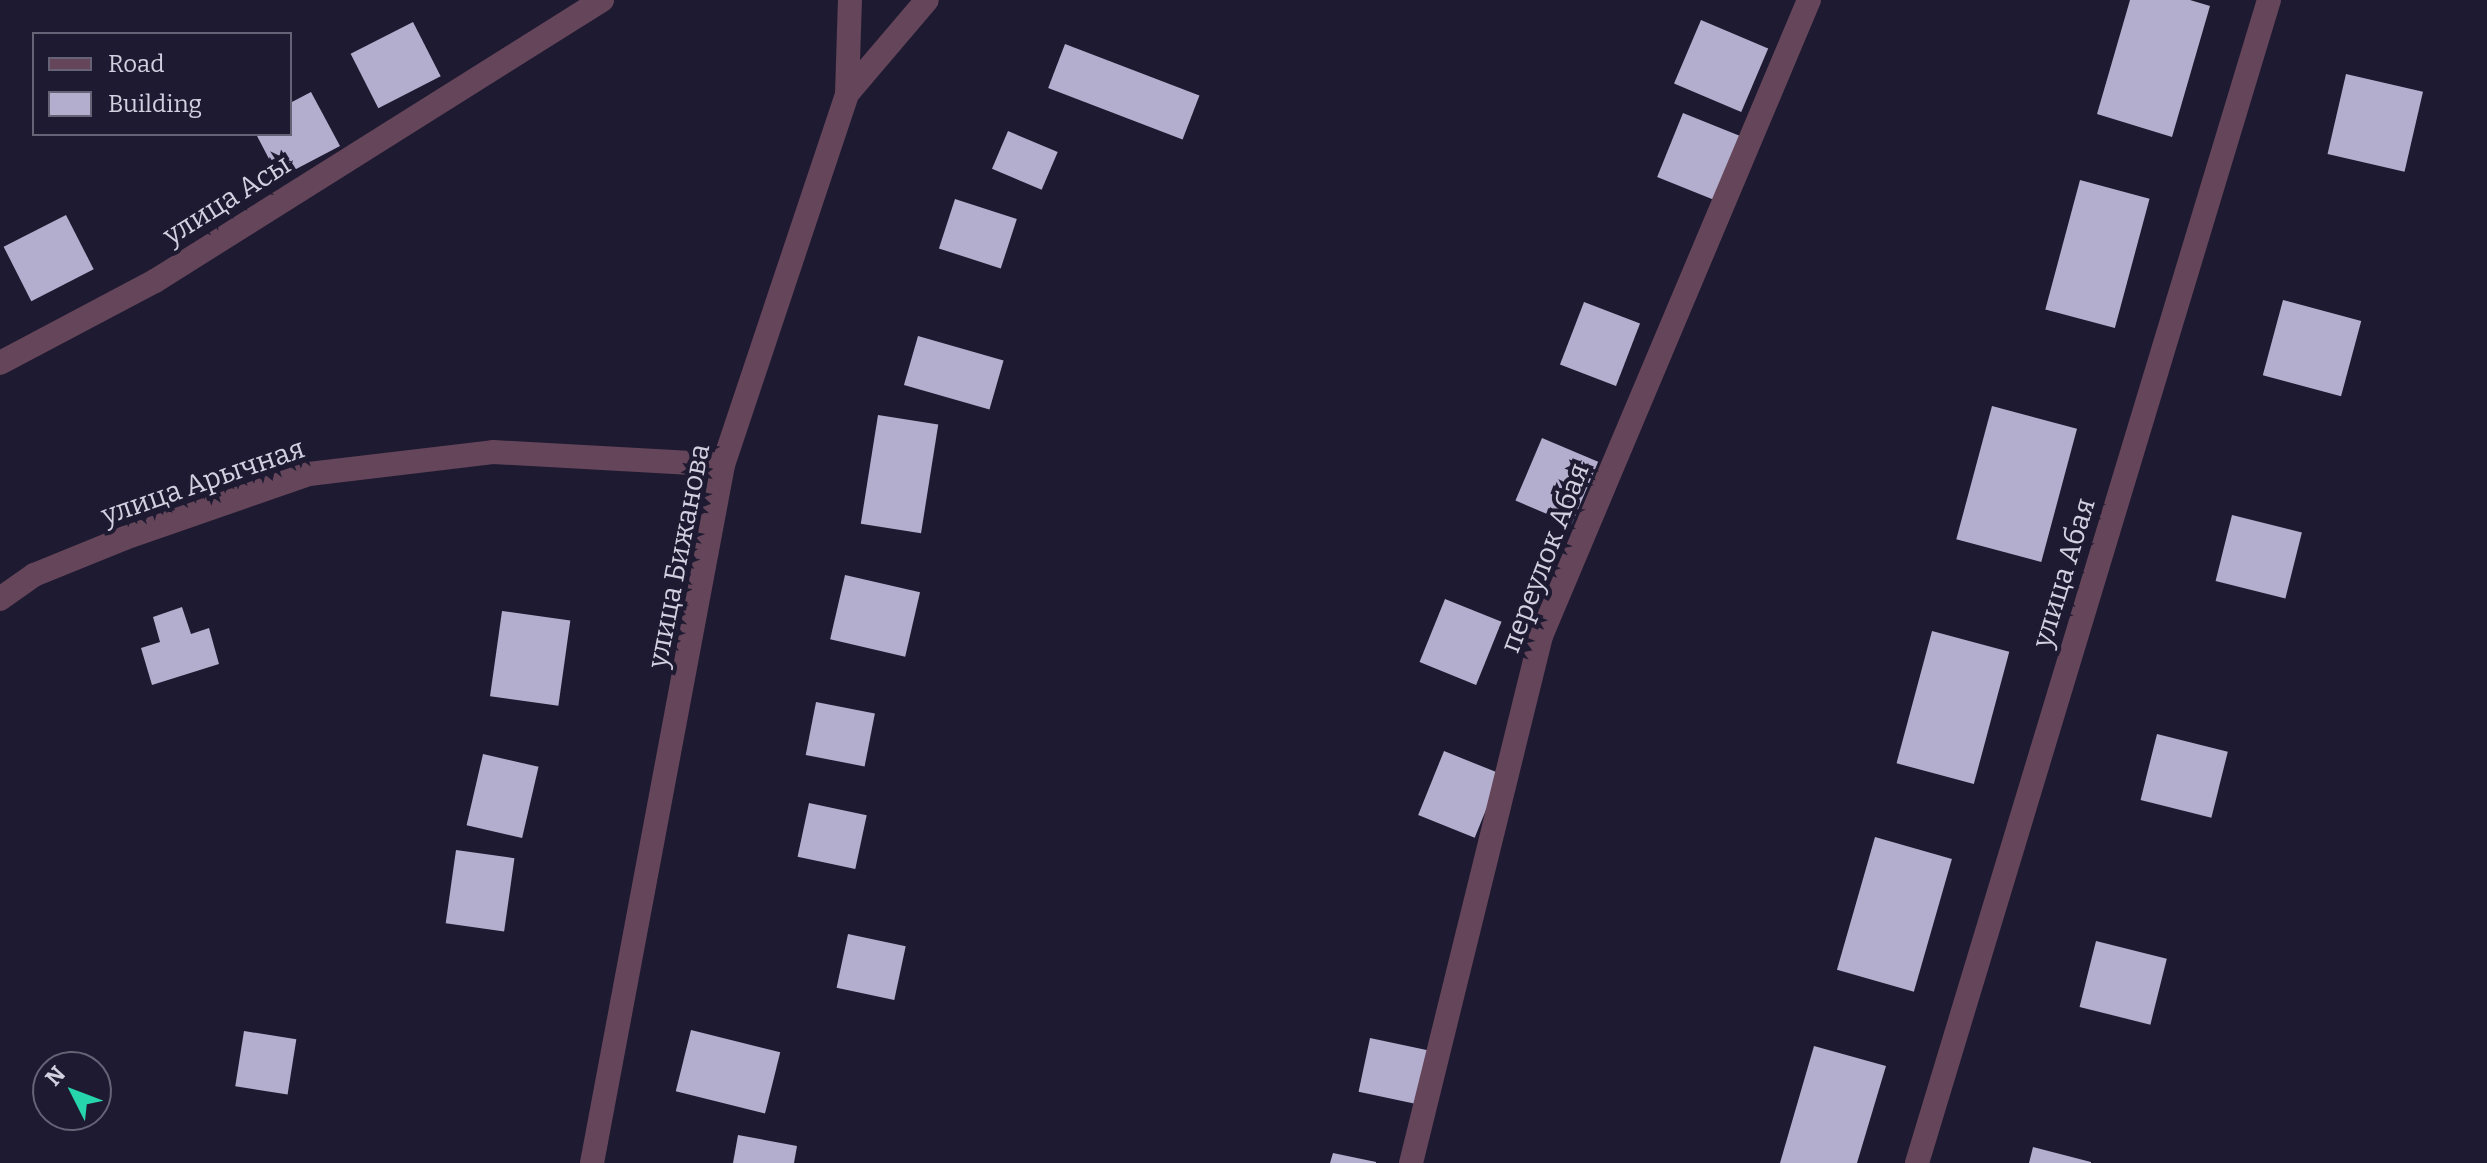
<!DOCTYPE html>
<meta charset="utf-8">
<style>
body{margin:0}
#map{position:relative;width:2487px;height:1163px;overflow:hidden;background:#1e1a31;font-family:Bitter,serif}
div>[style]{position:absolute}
.building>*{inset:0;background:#b3aecd;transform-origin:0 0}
.street>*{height:24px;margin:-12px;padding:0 12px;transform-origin:12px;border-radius:12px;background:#644559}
span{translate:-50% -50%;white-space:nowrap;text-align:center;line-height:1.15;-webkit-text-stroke:8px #1e1a31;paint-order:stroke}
.street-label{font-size:28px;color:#d2d0e0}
.legend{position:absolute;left:32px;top:32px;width:260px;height:104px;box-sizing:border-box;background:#1e1a31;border:2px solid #666377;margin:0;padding:10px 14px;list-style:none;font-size:24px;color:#d2d0e0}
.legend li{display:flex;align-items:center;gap:16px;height:40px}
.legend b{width:40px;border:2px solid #666377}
.north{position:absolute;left:32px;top:1051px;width:80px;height:80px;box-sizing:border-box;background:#1e1a31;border:2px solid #666377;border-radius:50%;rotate:312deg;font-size:22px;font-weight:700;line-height:32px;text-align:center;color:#d2d0e0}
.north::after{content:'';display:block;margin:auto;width:28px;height:36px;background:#27d5ad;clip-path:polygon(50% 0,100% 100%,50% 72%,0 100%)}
</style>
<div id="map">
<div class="building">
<div style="clip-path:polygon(2130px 0,2190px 0,2210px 6px,2172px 137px,2097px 114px)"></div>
<div style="left:1701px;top:20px;width:73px;height:69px;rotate:23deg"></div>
<div style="left:413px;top:22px;width:61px;height:70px;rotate:63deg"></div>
<div style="left:1065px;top:44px;width:144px;height:47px;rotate:21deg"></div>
<div style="left:2346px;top:74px;width:79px;height:82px;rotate:13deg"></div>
<div style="clip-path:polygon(311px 92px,340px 146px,279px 178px,256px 134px,290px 134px,290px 103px)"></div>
<div style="left:1683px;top:113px;width:61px;height:69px;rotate:22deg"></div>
<div style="left:1008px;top:131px;width:54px;height:41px;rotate:23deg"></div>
<div style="left:2080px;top:180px;width:72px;height:134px;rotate:15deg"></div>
<div style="left:955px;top:199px;width:65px;height:52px;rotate:18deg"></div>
<div style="left:66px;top:215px;width:61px;height:70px;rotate:63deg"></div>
<div style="left:2283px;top:300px;width:81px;height:78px;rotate:15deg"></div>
<div style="left:1584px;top:302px;width:60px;height:67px;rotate:21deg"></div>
<div style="left:918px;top:336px;width:89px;height:51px;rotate:16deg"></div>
<div style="left:1992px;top:406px;width:88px;height:138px;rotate:15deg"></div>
<div style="left:878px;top:415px;width:61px;height:110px;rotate:9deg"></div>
<div style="left:1542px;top:438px;width:61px;height:68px;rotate:23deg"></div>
<div style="left:2232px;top:515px;width:72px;height:68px;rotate:14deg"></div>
<div style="left:845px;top:575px;width:77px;height:66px;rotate:13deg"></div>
<div style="left:1445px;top:599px;width:61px;height:68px;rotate:22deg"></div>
<div style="clip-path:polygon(182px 607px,191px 634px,209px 628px,219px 664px,152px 685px,141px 648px,160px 642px,153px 617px)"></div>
<div style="left:502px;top:611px;width:69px;height:86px;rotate:8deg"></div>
<div style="left:1932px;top:631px;width:80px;height:137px;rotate:15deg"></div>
<div style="left:816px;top:702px;width:60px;height:54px;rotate:11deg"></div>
<div style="left:2157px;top:734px;width:73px;height:68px;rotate:14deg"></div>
<div style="left:1444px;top:751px;width:61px;height:69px;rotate:22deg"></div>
<div style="left:483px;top:754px;width:57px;height:73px;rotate:13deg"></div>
<div style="left:809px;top:803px;width:59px;height:55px;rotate:12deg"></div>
<div style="left:1875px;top:837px;width:80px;height:138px;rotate:16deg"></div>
<div style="left:456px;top:850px;width:59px;height:74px;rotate:8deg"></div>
<div style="left:848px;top:934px;width:59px;height:55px;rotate:12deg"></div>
<div style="left:2096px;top:941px;width:73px;height:68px;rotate:14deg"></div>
<div style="left:691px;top:1030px;width:92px;height:63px;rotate:14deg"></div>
<div style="left:244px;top:1031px;width:53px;height:56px;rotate:9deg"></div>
<div style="left:1370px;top:1038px;width:59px;height:55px;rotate:12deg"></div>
<div style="clip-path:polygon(1814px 1046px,1886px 1066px,1857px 1163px,1780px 1163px)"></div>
<div style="clip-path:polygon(738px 1135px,797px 1146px,794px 1163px,733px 1163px)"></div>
<div style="clip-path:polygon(2033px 1147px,2091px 1162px,2091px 1163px,2029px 1163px)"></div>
<div style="clip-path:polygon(1333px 1153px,1376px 1162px,1376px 1163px,1330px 1163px)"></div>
</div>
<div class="street">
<div style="left:847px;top:94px;width:94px;rotate:-88.2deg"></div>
<div style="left:0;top:363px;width:175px;rotate:-27.9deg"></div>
<div style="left:155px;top:281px;width:528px;rotate:-32.15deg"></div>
<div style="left:0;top:599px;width:42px;rotate:-35.2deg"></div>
<div style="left:34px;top:575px;width:98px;rotate:-22.1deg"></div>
<div style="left:125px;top:538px;width:195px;rotate:-19.2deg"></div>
<div style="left:309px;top:474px;width:185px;rotate:-6.8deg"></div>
<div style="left:493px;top:452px;width:230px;rotate:3.2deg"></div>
<div style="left:592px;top:1163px;width:710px;rotate:-79.37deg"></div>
<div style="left:723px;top:465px;width:391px;rotate:-71.5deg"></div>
<div style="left:847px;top:94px;width:123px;rotate:-49.6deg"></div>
<div style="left:1411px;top:1163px;width:543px;rotate:-76.14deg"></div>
<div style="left:1541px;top:636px;width:690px;rotate:-67.15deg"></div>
<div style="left:1917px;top:1163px;width:1215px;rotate:-73.16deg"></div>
</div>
<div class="street-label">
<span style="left:227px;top:200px;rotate:-32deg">улица Асы</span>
<span style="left:203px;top:482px;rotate:-19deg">улица Арычная</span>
<span style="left:679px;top:556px;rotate:-79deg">улица Бижанова</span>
<span style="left:1545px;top:558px;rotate:-69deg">переулок Абая</span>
<span style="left:2064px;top:573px;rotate:-73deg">улица Абая</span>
</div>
<ul class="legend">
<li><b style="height:10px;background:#644559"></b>Road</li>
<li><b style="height:22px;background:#b3aecd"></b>Building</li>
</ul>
<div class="north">N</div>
</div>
